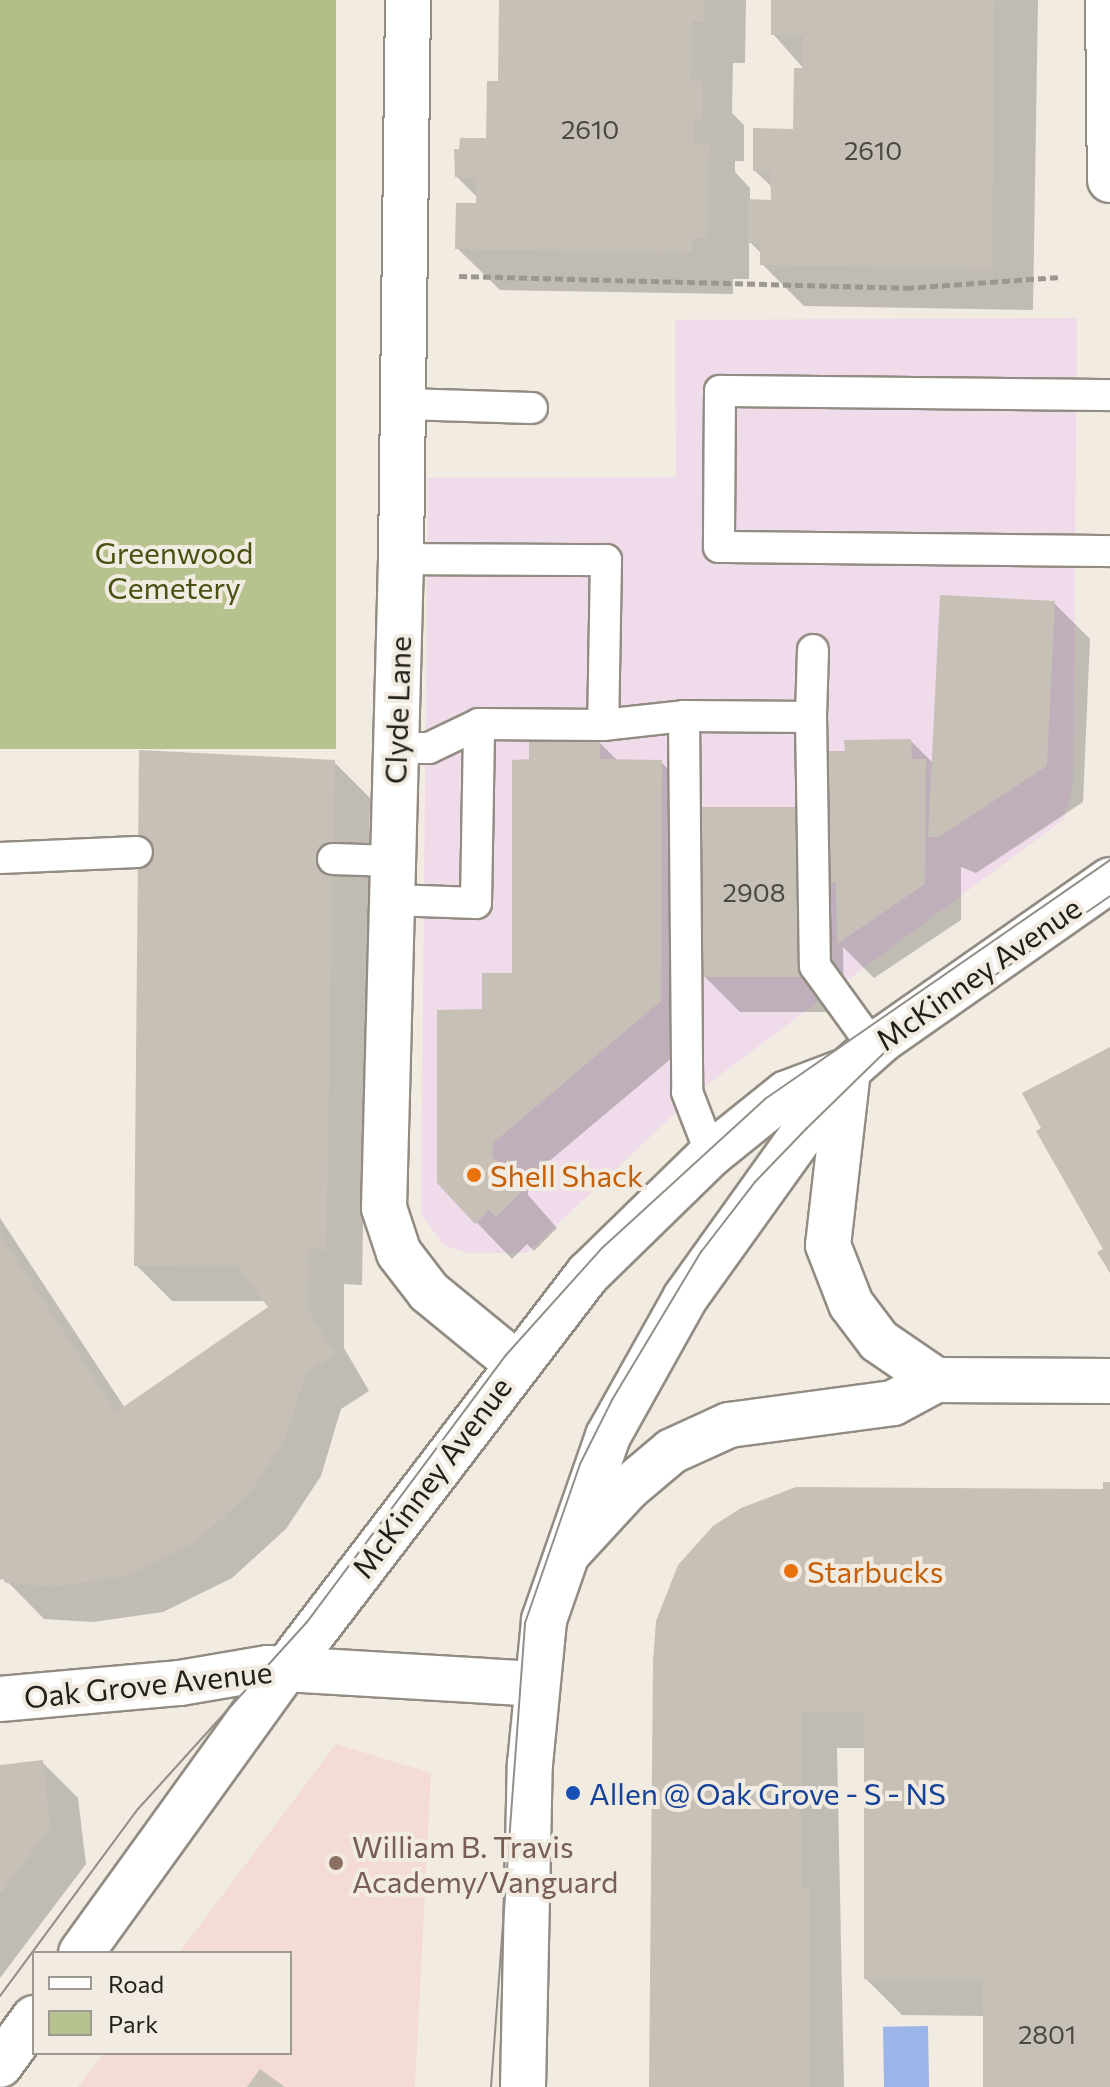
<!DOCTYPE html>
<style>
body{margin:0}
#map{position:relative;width:1110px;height:2087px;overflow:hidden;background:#f1ebe1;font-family:Commissioner,sans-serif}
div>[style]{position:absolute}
.commercial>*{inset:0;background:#efdbea}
.education>*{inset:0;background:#f5dbd6}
.green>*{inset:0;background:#b7c38f;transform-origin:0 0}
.forest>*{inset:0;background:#b1bf84;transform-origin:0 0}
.water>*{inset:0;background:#9cb5e9;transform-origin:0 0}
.shadow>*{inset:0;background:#0003}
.building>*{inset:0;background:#c6c0b7;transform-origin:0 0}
.path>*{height:5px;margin-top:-2.5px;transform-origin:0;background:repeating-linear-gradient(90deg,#9c9790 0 8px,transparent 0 12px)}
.roads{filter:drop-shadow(2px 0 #928c83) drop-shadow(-2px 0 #928c83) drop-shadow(0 2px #928c83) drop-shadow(0 -2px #928c83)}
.lane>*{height:30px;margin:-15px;padding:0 15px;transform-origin:15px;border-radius:15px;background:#fff}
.street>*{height:44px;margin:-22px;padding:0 22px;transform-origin:22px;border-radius:22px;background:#fff}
.secondary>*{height:44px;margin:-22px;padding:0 22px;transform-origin:22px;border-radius:22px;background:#fff}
.tram>*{height:2px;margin:-1px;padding:0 1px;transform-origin:1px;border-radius:1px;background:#938e87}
.dots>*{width:22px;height:22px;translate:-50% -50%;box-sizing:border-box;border:4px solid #f1ebe1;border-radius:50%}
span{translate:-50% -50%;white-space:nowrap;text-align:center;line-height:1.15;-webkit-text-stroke:8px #f1ebe1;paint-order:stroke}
.number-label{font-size:26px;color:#4b4843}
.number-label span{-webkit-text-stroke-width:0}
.park-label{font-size:30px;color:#475210}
.street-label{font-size:30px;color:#22201c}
.food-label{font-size:30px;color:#c56008}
.left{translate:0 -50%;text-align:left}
.transit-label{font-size:30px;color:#164399}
.education-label{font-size:30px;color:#785e54}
.legend{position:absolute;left:32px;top:1951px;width:260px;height:104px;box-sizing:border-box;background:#f1ebe1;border:2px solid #9e9a92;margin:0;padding:10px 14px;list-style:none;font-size:24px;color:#22201c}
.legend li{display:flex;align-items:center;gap:16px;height:40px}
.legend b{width:40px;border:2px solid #9e9a92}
</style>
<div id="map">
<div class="commercial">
<div style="clip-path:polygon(1077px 318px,1073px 784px,1064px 819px,701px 1089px,527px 1253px,468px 1253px,444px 1245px,421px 1214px,428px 478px,676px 477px,675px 320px)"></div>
</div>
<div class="education">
<div style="clip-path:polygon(336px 1744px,431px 1773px,415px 2087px,78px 2087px,104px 2053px,290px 2053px,290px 1953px,179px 1953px)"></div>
</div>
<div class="green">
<div style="left:0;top:0;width:336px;height:749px"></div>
</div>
<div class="forest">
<div style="left:0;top:0;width:336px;height:159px"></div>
</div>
<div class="water">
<div style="left:928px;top:2026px;width:61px;height:45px;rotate:89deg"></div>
</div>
<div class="shadow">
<div style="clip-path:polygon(501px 0,746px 0,745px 63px,733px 63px,732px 113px,744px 125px,744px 161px,735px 161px,735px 172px,750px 188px,750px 201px,773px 202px,773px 188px,755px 171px,795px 131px,805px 70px,773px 34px,773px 0,1038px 0,1033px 310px,804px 306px,762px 264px,762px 254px,749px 241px,749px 279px,733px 279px,733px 294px,500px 290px,457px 248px,478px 198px,457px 177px,488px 140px,500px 83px)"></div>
<div style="clip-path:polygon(1054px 603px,1090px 639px,1083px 802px,976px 873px,961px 867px,961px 920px,874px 978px,843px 947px,844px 1012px,740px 1012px,704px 976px,806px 809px,830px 833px,847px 753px,911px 741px,934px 764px)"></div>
<div style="clip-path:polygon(599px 742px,619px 762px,661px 762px,697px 798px,697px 1037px,528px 1179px,528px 1195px,557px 1228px,534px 1251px,527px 1244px,512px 1259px,439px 1183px,484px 1011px,514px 975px,531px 761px)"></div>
<div style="clip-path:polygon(334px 762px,370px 798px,362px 1285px,344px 1284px,344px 1348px,369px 1391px,341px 1409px,321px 1476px,286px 1529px,232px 1578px,163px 1612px,93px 1622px,44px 1619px,4px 1578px,0 1580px,0 1218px,125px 1408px,271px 1307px,266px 1301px,172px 1301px,136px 1265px)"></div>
<div style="clip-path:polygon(1110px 1484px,1110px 2087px,985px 2087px,985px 2016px,902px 2015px,866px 1979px,866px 1748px,837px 1748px,844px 2087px,652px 2087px,658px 1622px,1105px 1491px)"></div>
<div style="clip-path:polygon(42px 1762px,78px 1798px,86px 1864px,0 1978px,0 1767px)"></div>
</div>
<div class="building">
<div style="clip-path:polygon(499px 0,704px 0,704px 22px,692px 21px,691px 81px,703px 81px,703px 119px,694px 119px,693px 143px,709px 144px,707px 238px,692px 238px,692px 253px,455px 249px,456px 203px,476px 203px,476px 178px,455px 177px,454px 149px,459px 149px,460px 138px,486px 138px,487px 81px,498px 81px)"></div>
<div style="clip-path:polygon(771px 0,995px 0,992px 269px,760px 265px,760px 243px,748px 243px,748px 199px,771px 200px,770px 172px,753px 171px,753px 128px,793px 129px,794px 68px,803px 68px,803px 35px,771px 35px)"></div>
<div style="clip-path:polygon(940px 595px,1055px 601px,1047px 766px,939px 837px,928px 837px)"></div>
<div style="clip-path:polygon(911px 739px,912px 759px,926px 759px,925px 884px,837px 944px,836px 883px,828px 882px,828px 751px,845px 751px,844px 740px)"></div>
<div style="clip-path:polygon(529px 740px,600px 740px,600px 759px,662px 760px,661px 1001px,493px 1143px,493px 1157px,522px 1191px,496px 1217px,489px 1210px,475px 1224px,437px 1183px,437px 1010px,482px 1009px,482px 973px,512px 973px,512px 760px,529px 759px)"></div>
<div style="clip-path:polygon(139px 750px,335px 760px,326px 1250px,309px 1248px,308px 1310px,335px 1354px,306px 1373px,285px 1439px,250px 1493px,195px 1542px,126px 1576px,55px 1587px,6px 1583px,0 1576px,0 1234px,116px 1412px,268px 1307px,237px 1265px,134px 1266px)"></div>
<div style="left:700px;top:807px;width:107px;height:170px"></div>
<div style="clip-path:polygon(1110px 1047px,1110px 1273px,1097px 1252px,1103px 1249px,1036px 1131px,1041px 1128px,1022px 1093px)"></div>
<div style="clip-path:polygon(1103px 1482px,1110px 1482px,1110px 2087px,983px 2087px,983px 1980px,864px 1979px,864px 1712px,801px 1713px,802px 1888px,809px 1889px,809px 2087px,649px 2087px,653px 1662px,656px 1621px,678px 1565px,713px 1526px,741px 1508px,796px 1487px,1103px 1489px)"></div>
<div style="clip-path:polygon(43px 1760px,50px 1827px,0 1894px,0 1765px)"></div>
<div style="clip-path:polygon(260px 2069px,285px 2087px,247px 2087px)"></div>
</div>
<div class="path">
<div style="left:459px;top:276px;width:447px;rotate:1.5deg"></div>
<div style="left:906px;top:288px;width:155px;rotate:-4.1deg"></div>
</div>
<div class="roads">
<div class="lane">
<div style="left:1110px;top:395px;width:390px;rotate:-179.4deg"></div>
<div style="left:720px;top:391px;width:156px;rotate:90.4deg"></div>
<div style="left:719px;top:547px;width:391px;rotate:0.6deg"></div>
<div style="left:404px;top:404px;width:128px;rotate:1.8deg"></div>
<div style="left:401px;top:559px;width:205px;rotate:0.3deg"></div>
<div style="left:606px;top:560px;width:165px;rotate:91deg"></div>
<div style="left:684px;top:716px;width:376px;rotate:89.5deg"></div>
<div style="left:687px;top:1092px;width:66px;rotate:68.8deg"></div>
<div style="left:811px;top:717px;width:249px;rotate:89.1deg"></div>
<div style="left:815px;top:966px;width:99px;rotate:54.1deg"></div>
<div style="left:395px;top:748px;width:34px"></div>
<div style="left:429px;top:748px;width:55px;rotate:-25.6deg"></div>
<div style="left:479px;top:724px;width:124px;rotate:0.5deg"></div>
<div style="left:603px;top:725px;width:81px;rotate:-6.3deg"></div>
<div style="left:684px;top:716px;width:127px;rotate:0.5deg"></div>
<div style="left:811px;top:717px;width:67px;rotate:-88.3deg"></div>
<div style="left:0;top:858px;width:137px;rotate:-2.5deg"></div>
<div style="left:333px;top:859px;width:61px;rotate:1.9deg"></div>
<div style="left:392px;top:900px;width:84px;rotate:2deg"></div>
<div style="left:476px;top:903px;width:179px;rotate:-89deg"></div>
</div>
<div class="street">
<div style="left:408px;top:0;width:559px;rotate:90.72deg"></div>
<div style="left:401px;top:559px;width:649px;rotate:91.5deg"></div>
<div style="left:384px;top:1208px;width:47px;rotate:71.6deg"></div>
<div style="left:399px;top:1253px;width:49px;rotate:52.4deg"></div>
<div style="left:429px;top:1292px;width:114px;rotate:39.3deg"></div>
<div style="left:1108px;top:0;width:180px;rotate:89.4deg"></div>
<div style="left:848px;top:1070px;width:176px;rotate:96.5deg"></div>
<div style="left:828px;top:1245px;width:63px;rotate:68.7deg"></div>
<div style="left:851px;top:1304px;width:46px;rotate:52.9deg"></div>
<div style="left:879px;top:1341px;width:69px;rotate:34.4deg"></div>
<div style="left:567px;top:1554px;width:90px;rotate:-47.3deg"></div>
<div style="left:628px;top:1488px;width:57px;rotate:-40.1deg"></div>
<div style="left:672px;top:1451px;width:63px;rotate:-24.5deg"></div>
<div style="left:729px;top:1425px;width:165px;rotate:-7.6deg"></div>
<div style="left:893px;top:1403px;width:49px;rotate:-28.1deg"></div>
<div style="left:936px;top:1380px;width:174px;rotate:0.3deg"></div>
<div style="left:0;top:1699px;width:181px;rotate:-5.1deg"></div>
<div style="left:180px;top:1683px;width:89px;rotate:-9.7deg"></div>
<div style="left:268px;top:1668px;width:268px;rotate:3.4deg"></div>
</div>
<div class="secondary">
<div style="left:81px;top:1953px;width:349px;rotate:-54.2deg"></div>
<div style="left:285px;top:1670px;width:499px;rotate:-52.6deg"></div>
<div style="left:588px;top:1274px;width:172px;rotate:-44.3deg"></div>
<div style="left:711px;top:1154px;width:97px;rotate:-38.8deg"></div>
<div style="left:787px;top:1093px;width:65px;rotate:-20.7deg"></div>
<div style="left:0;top:2065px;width:58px;rotate:-54.1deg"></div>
<div style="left:523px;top:2087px;width:323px;rotate:-88.8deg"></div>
<div style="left:530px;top:1764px;width:145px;rotate:-84.4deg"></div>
<div style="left:544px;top:1620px;width:195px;rotate:-70.8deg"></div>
<div style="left:608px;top:1436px;width:158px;rotate:-60.8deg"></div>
<div style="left:685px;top:1298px;width:280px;rotate:-54.4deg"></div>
<div style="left:848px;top:1070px;width:47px;rotate:-41.5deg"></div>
<div style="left:883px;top:1039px;width:277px;rotate:-35deg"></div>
</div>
</div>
<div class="tram">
<div style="left:0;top:1996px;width:232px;rotate:-53.6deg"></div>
<div style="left:138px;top:1809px;width:252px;rotate:-47.9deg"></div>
<div style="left:307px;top:1622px;width:333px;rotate:-53.3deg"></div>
<div style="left:506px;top:1355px;width:144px;rotate:-48.1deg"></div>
<div style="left:602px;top:1248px;width:221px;rotate:-42.4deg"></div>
<div style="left:765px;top:1099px;width:420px;rotate:-34.7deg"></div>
<div style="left:491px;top:2087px;width:465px;rotate:-85.8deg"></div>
<div style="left:525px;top:1623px;width:168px;rotate:-70.9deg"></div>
<div style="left:580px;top:1464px;width:72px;rotate:-63.4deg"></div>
<div style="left:612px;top:1400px;width:173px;rotate:-59deg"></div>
<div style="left:701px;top:1252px;width:88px;rotate:-52.4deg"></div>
<div style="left:755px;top:1182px;width:75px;rotate:-46.1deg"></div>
<div style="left:807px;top:1128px;width:115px;rotate:-44.3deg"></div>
<div style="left:889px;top:1048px;width:268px;rotate:-34.5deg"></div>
</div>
<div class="dots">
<div style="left:474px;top:1175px;background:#e8710a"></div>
<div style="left:791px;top:1571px;background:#e8710a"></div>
<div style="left:573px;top:1793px;background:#1a4fb4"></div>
<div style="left:336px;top:1863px;background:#8d6e63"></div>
</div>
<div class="number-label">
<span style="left:590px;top:129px">2610</span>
<span style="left:873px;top:150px">2610</span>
<span style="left:754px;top:892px">2908</span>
<span style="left:1047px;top:2034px">2801</span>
</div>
<div class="park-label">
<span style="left:174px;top:569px">Greenwood<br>Cemetery</span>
</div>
<div class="street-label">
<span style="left:397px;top:710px;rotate:-88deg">Clyde Lane</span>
<span style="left:978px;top:973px;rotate:-35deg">McKinney Avenue</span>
<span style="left:431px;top:1477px;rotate:-53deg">McKinney Avenue</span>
<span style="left:148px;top:1684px;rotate:-6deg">Oak Grove Avenue</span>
</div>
<div class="food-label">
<span class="left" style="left:490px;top:1175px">Shell Shack</span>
<span class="left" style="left:807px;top:1571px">Starbucks</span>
</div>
<div class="transit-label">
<span class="left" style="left:589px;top:1793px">Allen @ Oak Grove - S - NS</span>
</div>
<div class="education-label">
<span class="left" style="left:352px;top:1863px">William B. Travis<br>Academy/Vanguard</span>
</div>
<ul class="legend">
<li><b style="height:10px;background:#fff"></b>Road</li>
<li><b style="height:22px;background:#b7c38f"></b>Park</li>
</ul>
</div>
